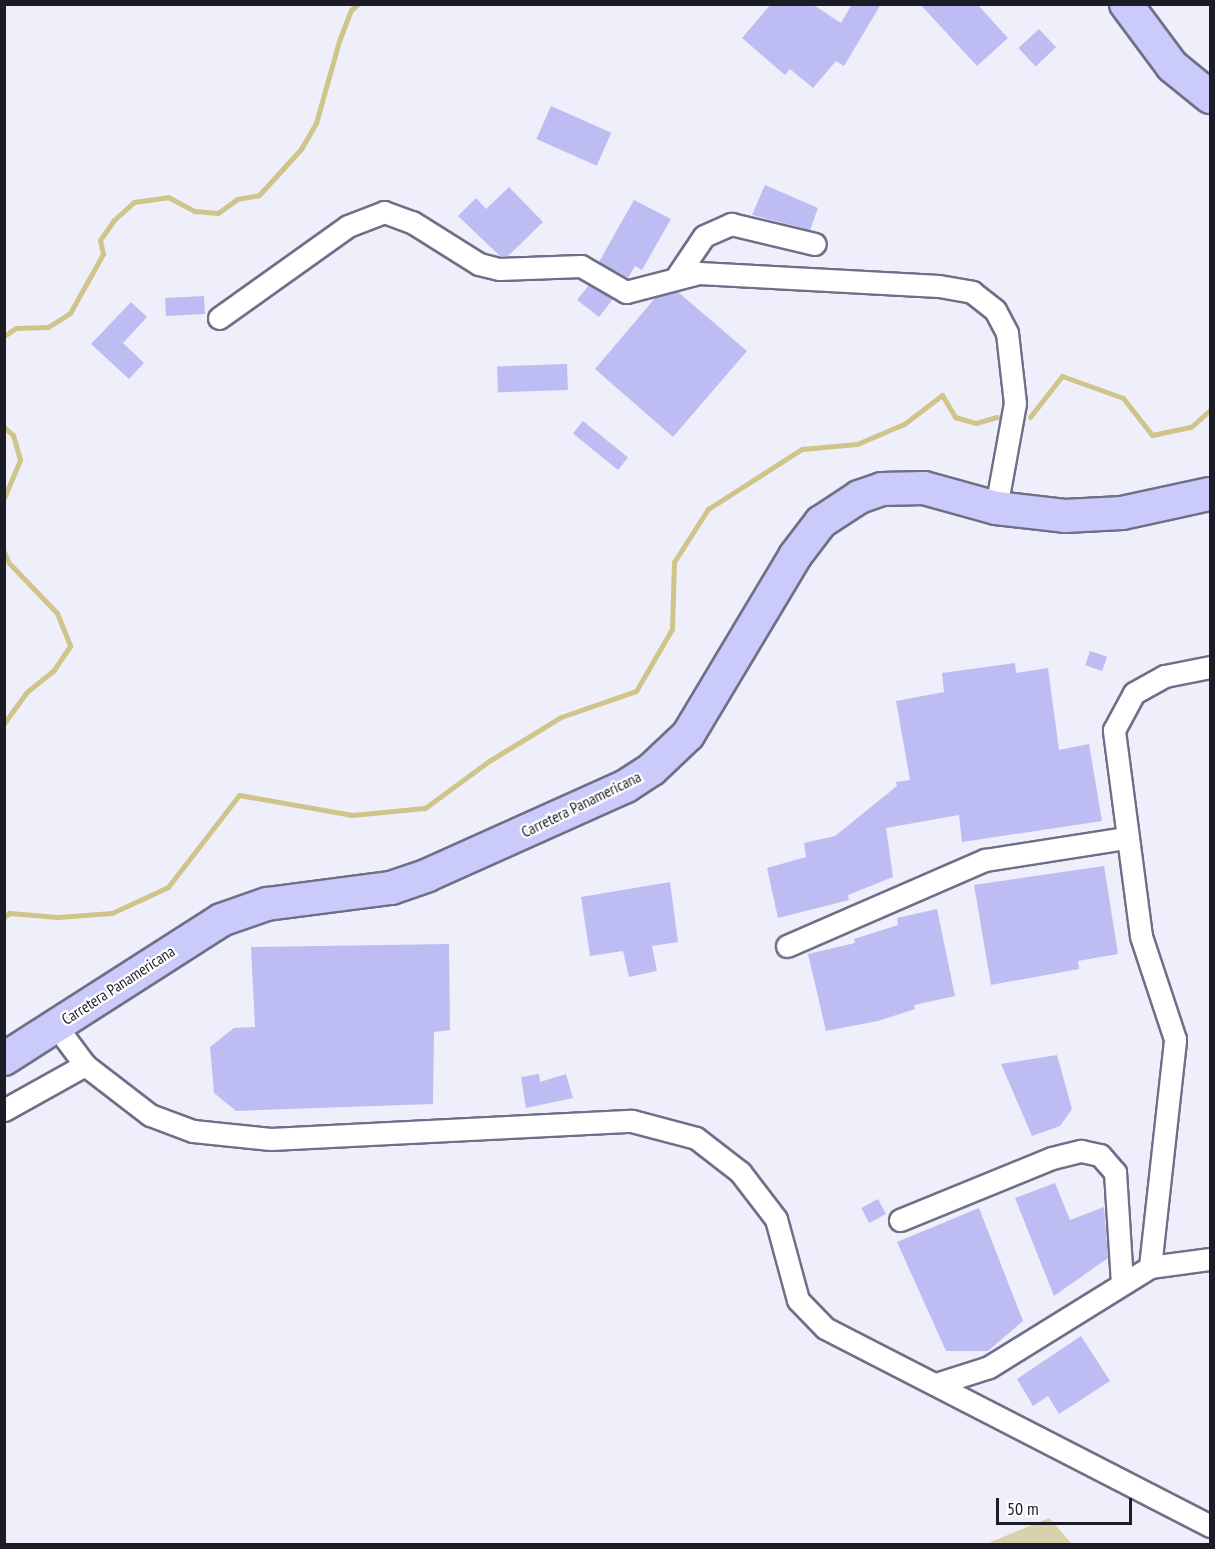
<!DOCTYPE html>
<style>
body{margin:0}
#map{position:relative;width:1215px;height:1549px;overflow:hidden;background:#eeeffa;font-family:"PT Sans Narrow",sans-serif}
div>[style]{position:absolute}
.green>*{inset:0;background:#d8d2ab}
.stream>*{height:5px;margin:-2.5px;padding:0 2.5px;transform-origin:2.5px;border-radius:2.5px;background:#cfc58a}
.building>*{inset:0;background:#bdbdf4;transform-origin:0 0}
.roads{filter:drop-shadow(2px 0 #6f6f88) drop-shadow(-2px 0 #6f6f88) drop-shadow(0 2px #6f6f88) drop-shadow(0 -2px #6f6f88)}
.minor>*{height:21px;margin:-10.5px;padding:0 10.5px;transform-origin:10.5px;border-radius:10.5px;background:#fff}
.highway>*{height:32px;margin:-16px;padding:0 16px;transform-origin:16px;border-radius:16px;background:#cacbfb}
span{translate:-50% -50%;white-space:nowrap;text-align:center;line-height:1.15;-webkit-text-stroke:4.5px #fff;paint-order:stroke}
.street-label{font-size:16px;color:#1c1c26}
.frame{position:absolute;inset:0;border:6px solid #1c1c26;pointer-events:none}
.scale{position:absolute;left:996px;top:1498px;width:136px;height:27px;box-sizing:border-box;border:3px solid #1c1c26;border-top:0;padding-left:8px;font-size:18px;line-height:21px;white-space:nowrap;color:#1c1c26;-webkit-text-stroke:4px #fff;paint-order:stroke}
</style>
<div id="map">
<div class="green">
<div style="clip-path:polygon(1049px 1518px,1072px 1544px,986px 1544px)"></div>
</div>
<div class="stream">
<div style="left:4px;top:336px;width:14px;rotate:-34deg"></div>
<div style="left:16px;top:328px;width:32px;rotate:-2deg"></div>
<div style="left:48px;top:327px;width:26px;rotate:-32deg"></div>
<div style="left:70px;top:313px;width:68px;rotate:-60.8deg"></div>
<div style="left:103px;top:254px;width:14px;rotate:-102deg"></div>
<div style="left:100px;top:240px;width:24px;rotate:-55deg"></div>
<div style="left:114px;top:220px;width:27px;rotate:-42deg"></div>
<div style="left:134px;top:202px;width:34px;rotate:-8deg"></div>
<div style="left:168px;top:197px;width:30px;rotate:28deg"></div>
<div style="left:194px;top:211px;width:24px;rotate:5deg"></div>
<div style="left:218px;top:213px;width:24px;rotate:-36deg"></div>
<div style="left:237px;top:199px;width:22px;rotate:-10deg"></div>
<div style="left:259px;top:195px;width:62px;rotate:-47.6deg"></div>
<div style="left:301px;top:149px;width:30px;rotate:-60deg"></div>
<div style="left:316px;top:123px;width:85px;rotate:-74.3deg"></div>
<div style="left:339px;top:41px;width:33px;rotate:-69deg"></div>
<div style="left:351px;top:10px;width:9px;rotate:-41deg"></div>
<div style="left:1030px;top:417px;width:52px;rotate:-52deg"></div>
<div style="left:1062px;top:376px;width:65px;rotate:19.8deg"></div>
<div style="left:1123px;top:398px;width:47px;rotate:51.9deg"></div>
<div style="left:1152px;top:435px;width:40px;rotate:-12deg"></div>
<div style="left:1191px;top:427px;width:25px;rotate:-42deg"></div>
<div style="left:4px;top:427px;width:12px;rotate:42deg"></div>
<div style="left:13px;top:435px;width:26px;rotate:74deg"></div>
<div style="left:20px;top:460px;width:41px;rotate:112.8deg"></div>
<div style="left:4px;top:552px;width:12px;rotate:66deg"></div>
<div style="left:9px;top:563px;width:69px;rotate:46.2deg"></div>
<div style="left:57px;top:613px;width:35px;rotate:68deg"></div>
<div style="left:70px;top:646px;width:29px;rotate:124deg"></div>
<div style="left:54px;top:670px;width:36px;rotate:141deg"></div>
<div style="left:26px;top:693px;width:37px;rotate:126deg"></div>
<div style="left:4px;top:917px;width:6px;rotate:-39deg"></div>
<div style="left:9px;top:913px;width:49px;rotate:4.7deg"></div>
<div style="left:58px;top:917px;width:54px;rotate:-4.2deg"></div>
<div style="left:112px;top:913px;width:62px;rotate:-24.9deg"></div>
<div style="left:168px;top:887px;width:116px;rotate:-52.3deg"></div>
<div style="left:239px;top:795px;width:115px;rotate:10deg"></div>
<div style="left:352px;top:815px;width:73px;rotate:-5.5deg"></div>
<div style="left:425px;top:808px;width:79px;rotate:-36.3deg"></div>
<div style="left:489px;top:761px;width:84px;rotate:-31.4deg"></div>
<div style="left:561px;top:717px;width:79px;rotate:-19.1deg"></div>
<div style="left:636px;top:691px;width:72px;rotate:-59.9deg"></div>
<div style="left:672px;top:629px;width:67px;rotate:-88.3deg"></div>
<div style="left:674px;top:562px;width:63px;rotate:-57.3deg"></div>
<div style="left:708px;top:509px;width:112px;rotate:-32.6deg"></div>
<div style="left:802px;top:449px;width:55px;rotate:-5.2deg"></div>
<div style="left:857px;top:444px;width:51px;rotate:-23.1deg"></div>
<div style="left:904px;top:424px;width:48px;rotate:-37.3deg"></div>
<div style="left:942px;top:395px;width:26px;rotate:59deg"></div>
<div style="left:955px;top:417px;width:22px;rotate:16deg"></div>
<div style="left:976px;top:423px;width:22px;rotate:-16deg"></div>
</div>
<div class="building">
<div style="clip-path:polygon(771px 4px,812px 4px,841px 23px,852px 4px,881px 4px,844px 66px,836px 61px,813px 88px,790px 69px,785px 75px,742px 38px)"></div>
<div style="clip-path:polygon(920px 4px,977px 4px,1008px 38px,977px 66px)"></div>
<div style="left:1039px;top:29px;width:25px;height:28px;rotate:47deg"></div>
<div style="left:551px;top:106px;width:66px;height:36px;rotate:24deg"></div>
<div style="clip-path:polygon(765px 185px,818px 208px,810px 230px,752px 215px)"></div>
<div style="clip-path:polygon(509px 187px,543px 222px,508px 256px,500px 256px,458px 216px,476px 198px,486px 209px)"></div>
<div style="clip-path:polygon(634px 200px,671px 219px,642px 270px,635px 266px,628px 278px,599px 262px)"></div>
<div style="clip-path:polygon(589px 285px,613px 299px,599px 317px,577px 300px)"></div>
<div style="clip-path:polygon(678px 292px,747px 351px,673px 437px,595px 369px,656px 297px)"></div>
<div style="left:204px;top:296px;width:18px;height:39px;rotate:87deg"></div>
<div style="clip-path:polygon(131px 302px,147px 317px,123px 343px,144px 363px,129px 379px,91px 344px)"></div>
<div style="left:567px;top:364px;width:26px;height:70px;rotate:88deg"></div>
<div style="left:583px;top:421px;width:58px;height:16px;rotate:39deg"></div>
<div style="left:1090px;top:651px;width:18px;height:15px;rotate:19deg"></div>
<div style="clip-path:polygon(1015px 663px,1016px 673px,1048px 668px,1059px 750px,1089px 744px,1102px 821px,962px 842px,959px 815px,886px 828px,893px 877px,848px 895px,849px 900px,778px 918px,767px 868px,806px 857px,804px 843px,835px 836px,897px 786px,896px 782px,910px 780px,896px 701px,944px 692px,942px 673px)"></div>
<div style="clip-path:polygon(1104px 866px,1118px 954px,1078px 961px,1079px 969px,991px 985px,974px 885px)"></div>
<div style="clip-path:polygon(670px 882px,678px 942px,652px 946px,657px 971px,629px 977px,623px 951px,590px 956px,581px 897px)"></div>
<div style="clip-path:polygon(937px 909px,955px 996px,914px 1005px,915px 1009px,878px 1021px,826px 1031px,808px 954px,855px 943px,854px 939px,898px 925px,897px 918px)"></div>
<div style="clip-path:polygon(449px 944px,450px 1030px,434px 1032px,433px 1104px,236px 1111px,214px 1093px,210px 1047px,234px 1028px,255px 1027px,251px 947px)"></div>
<div style="clip-path:polygon(1057px 1055px,1072px 1109px,1060px 1126px,1032px 1136px,1001px 1064px)"></div>
<div style="clip-path:polygon(539px 1074px,540px 1082px,566px 1074px,573px 1098px,526px 1108px,521px 1077px)"></div>
<div style="clip-path:polygon(1055px 1183px,1070px 1220px,1104px 1207px,1108px 1258px,1054px 1296px,1015px 1198px)"></div>
<div style="left:878px;top:1199px;width:17px;height:19px;rotate:62deg"></div>
<div style="clip-path:polygon(979px 1208px,1023px 1321px,988px 1351px,946px 1351px,897px 1242px)"></div>
<div style="clip-path:polygon(1081px 1336px,1110px 1381px,1059px 1414px,1048px 1396px,1033px 1406px,1017px 1379px)"></div>
</div>
<div class="roads">
<div class="minor">
<div style="left:677px;top:276px;width:48px;rotate:-56deg"></div>
<div style="left:704px;top:236px;width:30px;rotate:-24deg"></div>
<div style="left:731px;top:224px;width:86px;rotate:13.4deg"></div>
<div style="left:219px;top:318px;width:158px;rotate:-35.5deg"></div>
<div style="left:348px;top:226px;width:39px;rotate:-21deg"></div>
<div style="left:384px;top:212px;width:30px;rotate:20deg"></div>
<div style="left:412px;top:222px;width:79px;rotate:32.1deg"></div>
<div style="left:479px;top:264px;width:21px;rotate:14deg"></div>
<div style="left:499px;top:269px;width:82px;rotate:-2.1deg"></div>
<div style="left:581px;top:266px;width:52px;rotate:30deg"></div>
<div style="left:626px;top:292px;width:75px;rotate:-14.6deg"></div>
<div style="left:699px;top:273px;width:240px;rotate:3.1deg"></div>
<div style="left:939px;top:286px;width:34px;rotate:10deg"></div>
<div style="left:972px;top:292px;width:29px;rotate:38deg"></div>
<div style="left:995px;top:310px;width:26px;rotate:62deg"></div>
<div style="left:1007px;top:333px;width:70px;rotate:83.5deg"></div>
<div style="left:1015px;top:403px;width:107px;rotate:100.3deg"></div>
<div style="left:787px;top:946px;width:216px;rotate:-23.5deg"></div>
<div style="left:985px;top:860px;width:142px;rotate:-8.9deg"></div>
<div style="left:56px;top:1026px;width:49px;rotate:53.4deg"></div>
<div style="left:85px;top:1065px;width:82px;rotate:37.6deg"></div>
<div style="left:150px;top:1115px;width:46px;rotate:20.4deg"></div>
<div style="left:193px;top:1131px;width:78px;rotate:5.9deg"></div>
<div style="left:271px;top:1139px;width:361px;rotate:-2.9deg"></div>
<div style="left:632px;top:1121px;width:66px;rotate:14.9deg"></div>
<div style="left:696px;top:1138px;width:56px;rotate:37.7deg"></div>
<div style="left:740px;top:1172px;width:59px;rotate:52.5deg"></div>
<div style="left:776px;top:1219px;width:84px;rotate:74.8deg"></div>
<div style="left:798px;top:1300px;width:39px;rotate:46deg"></div>
<div style="left:825px;top:1328px;width:433px;rotate:27.2deg"></div>
<div style="left:4px;top:1110px;width:93px;rotate:-29.1deg"></div>
<div style="left:900px;top:1220px;width:164px;rotate:-22.2deg"></div>
<div style="left:1052px;top:1158px;width:30px;rotate:-14deg"></div>
<div style="left:1081px;top:1151px;width:19px;rotate:12deg"></div>
<div style="left:1100px;top:1155px;width:23px;rotate:49deg"></div>
<div style="left:1115px;top:1172px;width:111px;rotate:86.4deg"></div>
<div style="left:1150px;top:1267px;width:61px;rotate:-7.6deg"></div>
<div style="left:936px;top:1384px;width:56px;rotate:-17.8deg"></div>
<div style="left:989px;top:1367px;width:190px;rotate:-31.8deg"></div>
<div style="left:1150px;top:1267px;width:229px;rotate:-83.7deg"></div>
<div style="left:1175px;top:1039px;width:108px;rotate:-108.3deg"></div>
<div style="left:1141px;top:936px;width:208px;rotate:-97.5deg"></div>
<div style="left:1114px;top:730px;width:42px;rotate:-61.6deg"></div>
<div style="left:1134px;top:693px;width:35px;rotate:-29deg"></div>
<div style="left:1165px;top:676px;width:46px;rotate:-11.3deg"></div>
</div>
<div class="highway">
<div style="left:1126px;top:4px;width:77px;rotate:53.4deg"></div>
<div style="left:1172px;top:66px;width:49px;rotate:39.2deg"></div>
<div style="left:4px;top:1059px;width:258px;rotate:-32.6deg"></div>
<div style="left:221px;top:920px;width:49px;rotate:-19.2deg"></div>
<div style="left:267px;top:904px;width:125px;rotate:-7.4deg"></div>
<div style="left:391px;top:888px;width:39px;rotate:-19deg"></div>
<div style="left:428px;top:875px;width:217px;rotate:-24.2deg"></div>
<div style="left:626px;top:786px;width:31px;rotate:-33deg"></div>
<div style="left:652px;top:769px;width:50px;rotate:-43.4deg"></div>
<div style="left:688px;top:735px;width:209px;rotate:-59.1deg"></div>
<div style="left:795px;top:556px;width:43px;rotate:-52.6deg"></div>
<div style="left:821px;top:522px;width:45px;rotate:-33.3deg"></div>
<div style="left:859px;top:497px;width:24px;rotate:-19deg"></div>
<div style="left:882px;top:489px;width:42px;rotate:-1.4deg"></div>
<div style="left:924px;top:488px;width:75px;rotate:15.5deg"></div>
<div style="left:996px;top:508px;width:69px;rotate:6.6deg"></div>
<div style="left:1065px;top:516px;width:57px;rotate:-3deg"></div>
<div style="left:1122px;top:513px;width:90px;rotate:-12.2deg"></div>
</div>
</div>
<div class="street-label">
<span style="left:581px;top:804px;rotate:-26deg">Carretera Panamericana</span>
<span style="left:118px;top:985px;rotate:-33deg">Carretera Panamericana</span>
</div>
<div class="frame"></div>
<div class="scale">50 m</div>
</div>
